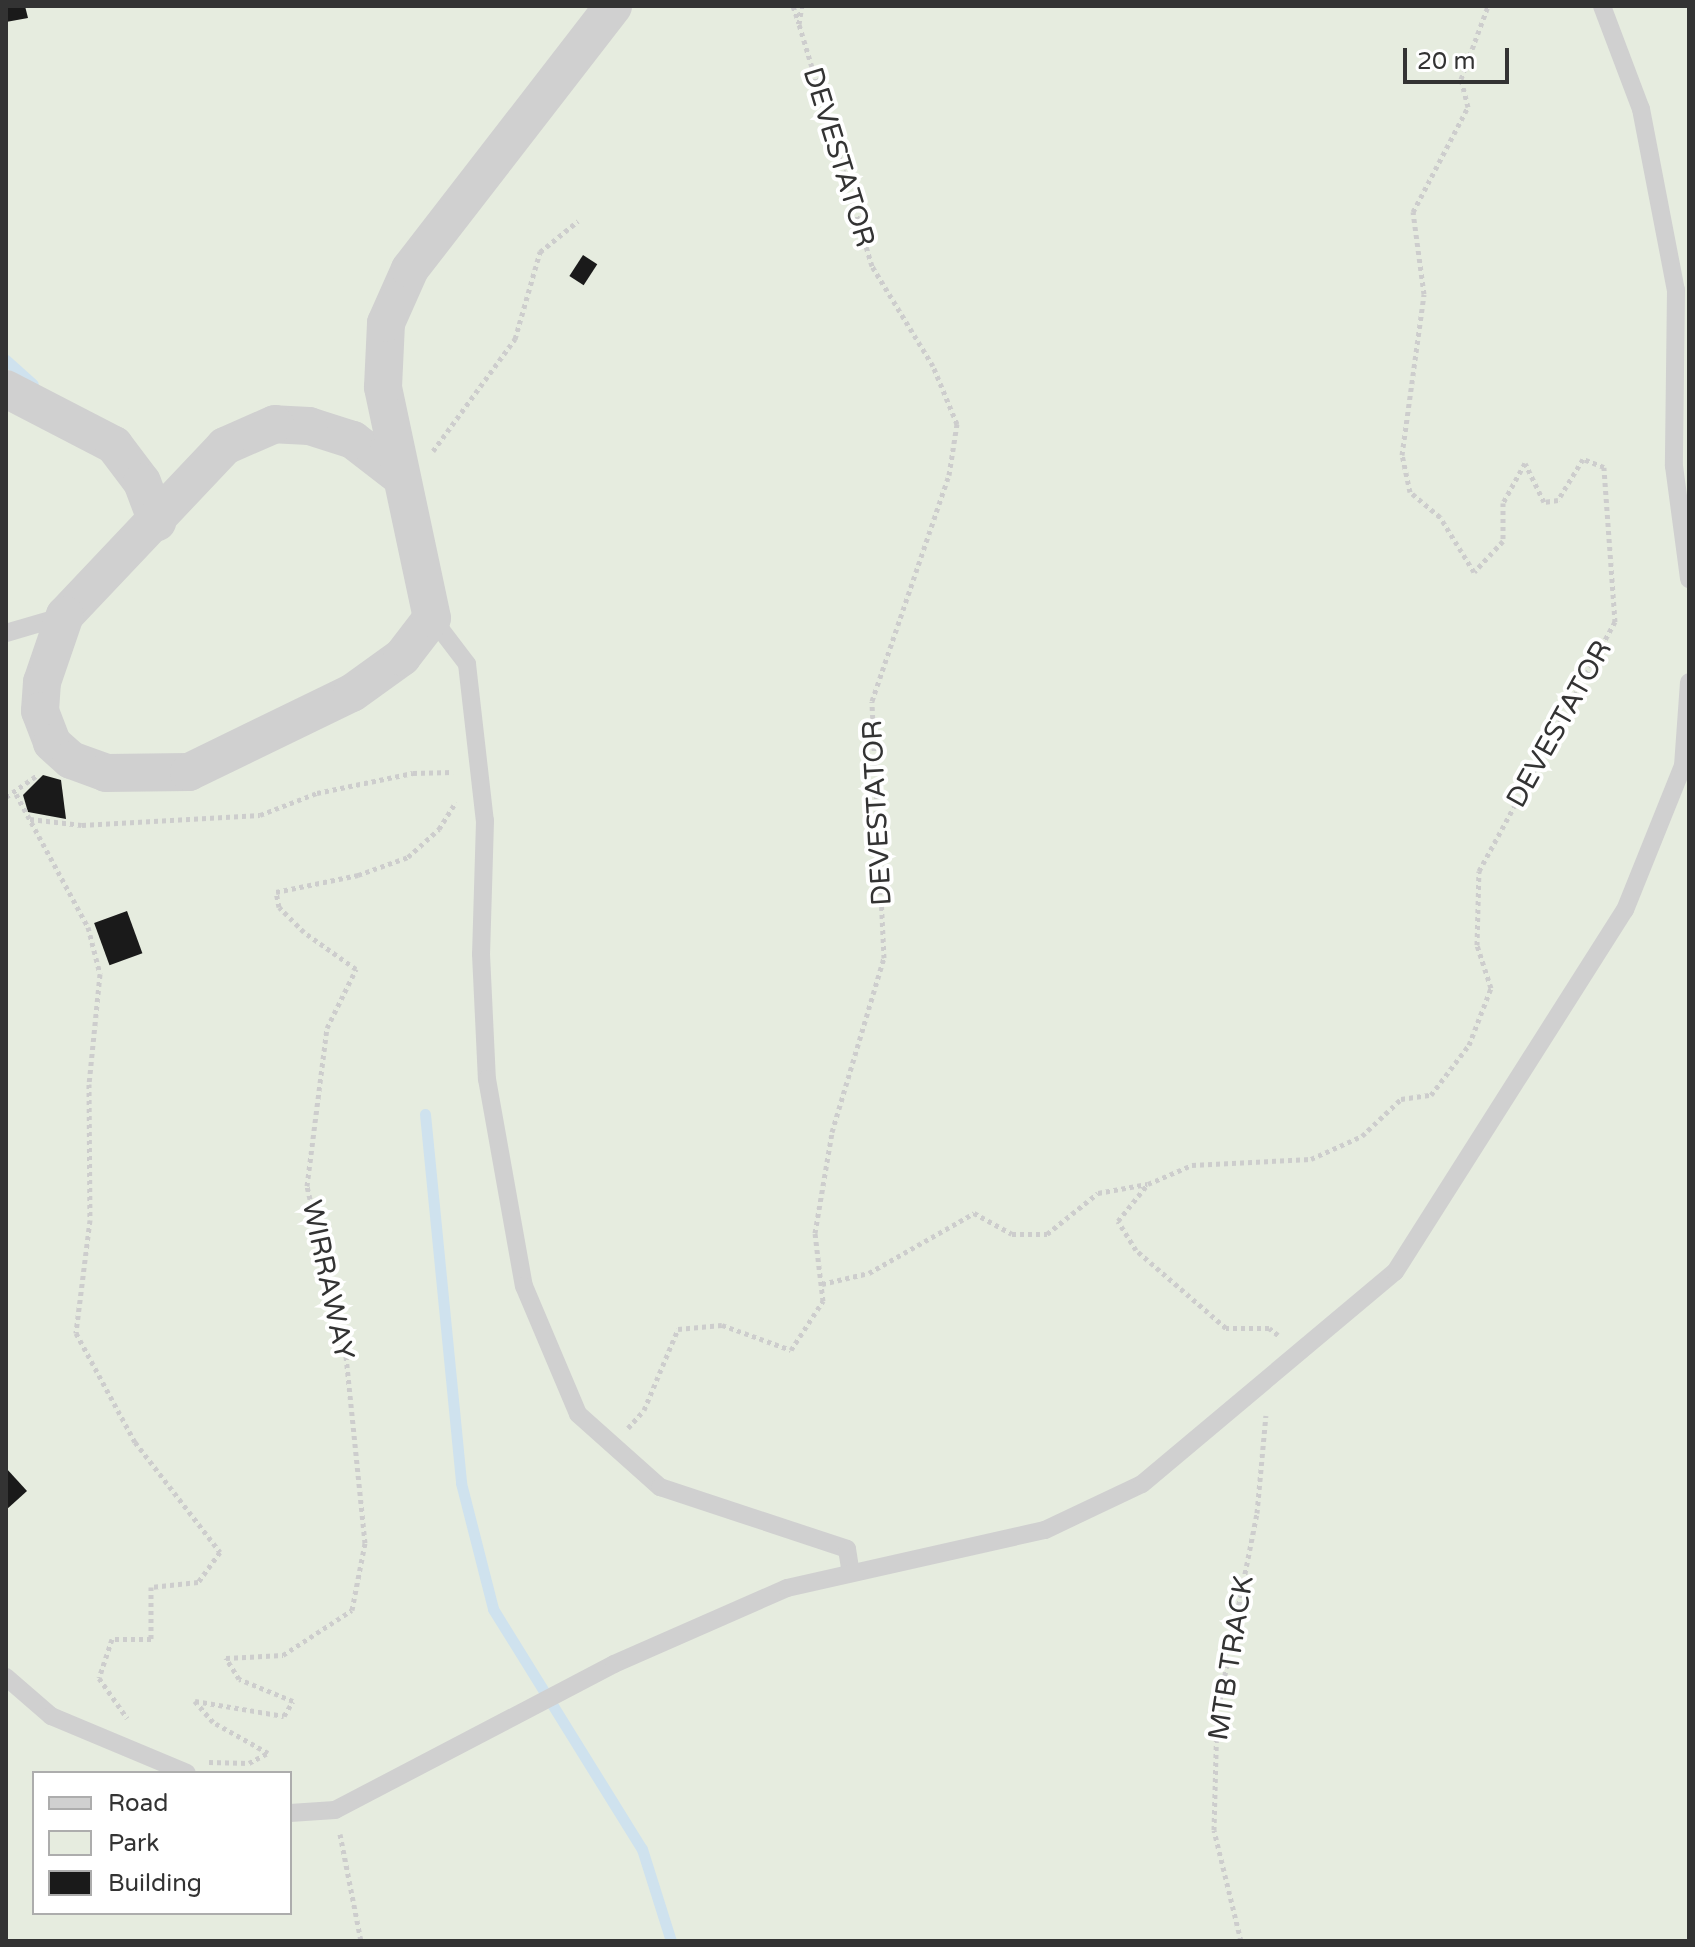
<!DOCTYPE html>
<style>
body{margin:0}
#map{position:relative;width:1695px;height:1947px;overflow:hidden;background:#fff;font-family:"Varela Round",sans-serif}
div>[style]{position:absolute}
.green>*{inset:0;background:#e6ecdf}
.stream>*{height:11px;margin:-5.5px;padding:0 5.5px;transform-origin:5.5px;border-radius:5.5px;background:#cfe2ee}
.building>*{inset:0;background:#1a1a1a;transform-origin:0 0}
.path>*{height:5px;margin-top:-2.5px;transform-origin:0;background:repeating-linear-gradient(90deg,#cdcdcd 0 4px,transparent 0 8px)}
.lane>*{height:18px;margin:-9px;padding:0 9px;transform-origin:9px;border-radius:9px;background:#d0d0d0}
.street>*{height:38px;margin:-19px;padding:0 19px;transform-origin:19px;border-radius:19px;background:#d0d0d0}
span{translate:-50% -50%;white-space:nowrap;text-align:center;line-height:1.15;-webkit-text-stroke:8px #fff;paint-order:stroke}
.street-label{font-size:28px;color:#333}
.frame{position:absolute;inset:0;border:8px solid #333;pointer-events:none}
.legend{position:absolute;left:32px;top:1771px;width:260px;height:144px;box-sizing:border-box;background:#fff;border:2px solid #adadad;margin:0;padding:10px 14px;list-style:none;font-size:24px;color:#333}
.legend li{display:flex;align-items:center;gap:16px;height:40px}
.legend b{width:40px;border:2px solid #adadad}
.scale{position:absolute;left:1403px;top:48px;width:106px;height:36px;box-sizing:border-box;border:4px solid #333;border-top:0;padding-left:10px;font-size:24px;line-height:28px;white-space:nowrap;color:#333;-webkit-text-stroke:6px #fff;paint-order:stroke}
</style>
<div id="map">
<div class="green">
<div style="clip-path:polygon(evenodd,6px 6px,1689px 6px,1689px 1941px,6px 1941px,6px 6px,34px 1773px,290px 1773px,290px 1913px,34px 1913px,34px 1773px)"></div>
</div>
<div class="stream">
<div style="left:6px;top:360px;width:36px;rotate:42deg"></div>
<div style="left:425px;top:1114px;width:371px;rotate:84.4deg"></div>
<div style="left:461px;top:1483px;width:130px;rotate:75.7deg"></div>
<div style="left:493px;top:1609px;width:282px;rotate:58.2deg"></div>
<div style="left:642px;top:1849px;width:96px;rotate:72.5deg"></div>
</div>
<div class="building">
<div style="clip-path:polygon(6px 6px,25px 6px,28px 18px,6px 22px)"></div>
<div style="left:583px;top:255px;width:17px;height:25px;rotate:33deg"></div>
<div style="clip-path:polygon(43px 775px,61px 780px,66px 819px,28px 812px,23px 795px)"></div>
<div style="left:127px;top:911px;width:45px;height:35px;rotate:70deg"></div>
<div style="clip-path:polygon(6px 1468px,27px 1491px,6px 1510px)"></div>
</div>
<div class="path">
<div style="left:793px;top:6px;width:18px;rotate:71deg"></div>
<div style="left:433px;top:451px;width:139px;rotate:-53.8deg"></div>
<div style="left:515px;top:339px;width:91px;rotate:-74deg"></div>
<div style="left:540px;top:252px;width:49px;rotate:-39.2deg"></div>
<div style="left:16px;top:794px;width:151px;rotate:61.6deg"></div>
<div style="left:88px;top:927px;width:49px;rotate:75.7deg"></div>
<div style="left:100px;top:974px;width:111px;rotate:95.7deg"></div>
<div style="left:89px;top:1084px;width:136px;rotate:89.6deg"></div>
<div style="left:90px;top:1220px;width:114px;rotate:97.1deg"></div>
<div style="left:76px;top:1333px;width:124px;rotate:61.6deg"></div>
<div style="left:135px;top:1442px;width:139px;rotate:52.3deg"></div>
<div style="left:220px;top:1552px;width:37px;rotate:126deg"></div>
<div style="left:198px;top:1582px;width:47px;rotate:173.9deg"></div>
<div style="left:151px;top:1587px;width:52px;rotate:90deg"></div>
<div style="left:151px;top:1639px;width:39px;rotate:180deg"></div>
<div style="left:112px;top:1639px;width:41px;rotate:108.4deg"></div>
<div style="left:99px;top:1678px;width:49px;rotate:55deg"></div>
<div style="left:6px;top:797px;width:38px;rotate:-35deg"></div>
<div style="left:30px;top:819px;width:52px;rotate:6.6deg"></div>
<div style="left:82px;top:825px;width:178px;rotate:-3.2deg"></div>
<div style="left:260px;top:815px;width:61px;rotate:-21.1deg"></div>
<div style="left:317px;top:793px;width:98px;rotate:-11.8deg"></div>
<div style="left:413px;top:773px;width:40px;rotate:-1.4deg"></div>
<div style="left:822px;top:1284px;width:48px;rotate:-13.2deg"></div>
<div style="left:869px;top:1273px;width:121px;rotate:-29.7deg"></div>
<div style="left:974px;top:1213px;width:43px;rotate:28.9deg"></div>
<div style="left:1012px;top:1234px;width:35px"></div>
<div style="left:1047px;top:1234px;width:65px;rotate:-38.8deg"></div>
<div style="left:1098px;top:1193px;width:50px;rotate:-10.4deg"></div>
<div style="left:1278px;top:1335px;width:11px;rotate:-142deg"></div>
<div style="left:1269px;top:1328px;width:43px;rotate:180deg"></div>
<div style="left:1226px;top:1328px;width:119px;rotate:-139.1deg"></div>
<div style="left:1136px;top:1250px;width:34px;rotate:-122deg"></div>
<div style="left:1118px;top:1221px;width:48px;rotate:-51deg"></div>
<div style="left:1148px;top:1184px;width:48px;rotate:-23.4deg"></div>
<div style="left:1192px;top:1165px;width:119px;rotate:-2.9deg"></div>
<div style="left:1311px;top:1159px;width:56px;rotate:-24.3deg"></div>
<div style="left:1362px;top:1136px;width:54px;rotate:-43.5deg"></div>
<div style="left:1401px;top:1099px;width:30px;rotate:-8deg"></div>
<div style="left:1431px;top:1095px;width:63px;rotate:-52.8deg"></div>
<div style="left:1469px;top:1045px;width:61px;rotate:-68.9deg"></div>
<div style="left:1491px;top:988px;width:45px;rotate:-108deg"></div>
<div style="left:1477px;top:945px;width:74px;rotate:-88.5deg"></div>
<div style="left:1479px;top:871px;width:284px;rotate:-61.4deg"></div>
<div style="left:1615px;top:622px;width:155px;rotate:-94.1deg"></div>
<div style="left:1604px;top:467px;width:22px;rotate:-159deg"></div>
<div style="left:1583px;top:459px;width:48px;rotate:121.4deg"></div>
<div style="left:1558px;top:500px;width:14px;rotate:172deg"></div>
<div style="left:1544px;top:502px;width:43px;rotate:-116deg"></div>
<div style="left:1525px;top:463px;width:46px;rotate:118.8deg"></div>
<div style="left:1503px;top:503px;width:38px;rotate:90deg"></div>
<div style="left:1503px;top:541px;width:42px;rotate:133.1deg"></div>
<div style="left:1474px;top:572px;width:65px;rotate:-121.7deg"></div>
<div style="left:1440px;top:517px;width:39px;rotate:-140deg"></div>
<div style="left:1410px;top:492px;width:38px;rotate:-102deg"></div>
<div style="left:1402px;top:455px;width:162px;rotate:-82.2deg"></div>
<div style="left:1424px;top:294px;width:83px;rotate:-97.6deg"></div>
<div style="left:1413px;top:212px;width:119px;rotate:-62.4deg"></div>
<div style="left:1468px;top:107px;width:29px;rotate:-104deg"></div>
<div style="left:1461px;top:79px;width:78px;rotate:-69.7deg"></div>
<div style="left:628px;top:1428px;width:24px;rotate:-48deg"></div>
<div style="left:644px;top:1410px;width:88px;rotate:-67.2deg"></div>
<div style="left:678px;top:1329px;width:44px;rotate:-5.2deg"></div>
<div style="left:722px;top:1325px;width:73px;rotate:19.9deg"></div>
<div style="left:791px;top:1350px;width:59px;rotate:-56.9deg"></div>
<div style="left:823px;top:1301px;width:68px;rotate:-96.7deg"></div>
<div style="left:815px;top:1233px;width:102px;rotate:-80.4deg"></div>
<div style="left:832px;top:1132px;width:182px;rotate:-73.4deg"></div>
<div style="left:884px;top:958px;width:257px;rotate:-92.7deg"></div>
<div style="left:872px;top:701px;width:239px;rotate:-71.2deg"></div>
<div style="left:949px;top:475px;width:52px;rotate:-81.1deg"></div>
<div style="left:957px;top:424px;width:63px;rotate:-112.5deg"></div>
<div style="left:933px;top:366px;width:117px;rotate:-121.4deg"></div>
<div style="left:872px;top:266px;width:253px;rotate:-106.8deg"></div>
<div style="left:799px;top:24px;width:18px;rotate:-81deg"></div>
<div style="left:209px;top:1762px;width:40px;rotate:1.4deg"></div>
<div style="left:249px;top:1763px;width:21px;rotate:-28deg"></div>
<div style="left:268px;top:1753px;width:63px;rotate:-150.6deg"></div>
<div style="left:213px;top:1722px;width:28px;rotate:-131deg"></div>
<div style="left:195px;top:1701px;width:90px;rotate:9.6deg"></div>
<div style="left:284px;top:1716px;width:17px;rotate:-59deg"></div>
<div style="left:293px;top:1701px;width:58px;rotate:-157.8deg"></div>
<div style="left:239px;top:1679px;width:25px;rotate:-122deg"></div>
<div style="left:226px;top:1658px;width:57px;rotate:-3deg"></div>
<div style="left:283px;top:1655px;width:82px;rotate:-33.1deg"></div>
<div style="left:352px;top:1610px;width:68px;rotate:-79deg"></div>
<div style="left:365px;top:1543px;width:189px;rotate:-95.8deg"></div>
<div style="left:346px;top:1355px;width:173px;rotate:-103deg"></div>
<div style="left:307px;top:1186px;width:159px;rotate:-82.8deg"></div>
<div style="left:327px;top:1028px;width:66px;rotate:-63.8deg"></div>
<div style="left:356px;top:969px;width:64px;rotate:-144.6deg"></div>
<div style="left:304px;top:932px;width:35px;rotate:-135deg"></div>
<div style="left:279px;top:907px;width:15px;rotate:-101deg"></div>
<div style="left:276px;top:892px;width:84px;rotate:-11.7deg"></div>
<div style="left:358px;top:875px;width:53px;rotate:-19.8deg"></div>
<div style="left:408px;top:857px;width:42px;rotate:-42.1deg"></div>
<div style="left:439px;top:829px;width:32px;rotate:-58deg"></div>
<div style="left:340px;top:1834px;width:109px;rotate:78.9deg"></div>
<div style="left:1241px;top:1941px;width:114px;rotate:-103.7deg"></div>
<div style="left:1214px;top:1830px;width:115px;rotate:-88.5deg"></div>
<div style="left:1217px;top:1715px;width:206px;rotate:-78.8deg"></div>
<div style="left:1257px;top:1513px;width:98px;rotate:-84.8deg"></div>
</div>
<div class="lane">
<div style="left:1602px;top:6px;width:110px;rotate:69.3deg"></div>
<div style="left:1641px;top:109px;width:184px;rotate:79.1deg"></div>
<div style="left:1676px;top:290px;width:176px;rotate:90.7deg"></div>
<div style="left:1674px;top:466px;width:114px;rotate:82.4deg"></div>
<div style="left:432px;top:618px;width:58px;rotate:52.7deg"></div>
<div style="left:467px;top:664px;width:158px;rotate:83.5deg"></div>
<div style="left:485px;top:821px;width:133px;rotate:91.7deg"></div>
<div style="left:481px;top:954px;width:125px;rotate:87.3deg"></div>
<div style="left:487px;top:1079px;width:210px;rotate:79.9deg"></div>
<div style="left:524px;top:1286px;width:139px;rotate:67.1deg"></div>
<div style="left:578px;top:1414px;width:110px;rotate:41.7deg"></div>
<div style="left:660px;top:1487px;width:197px;rotate:18.3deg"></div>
<div style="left:847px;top:1549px;width:24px;rotate:81deg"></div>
<div style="left:6px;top:633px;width:60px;rotate:-16.3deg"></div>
<div style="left:6px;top:1677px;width:60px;rotate:40.9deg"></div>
<div style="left:51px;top:1716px;width:147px;rotate:22.7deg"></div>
<div style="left:290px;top:1813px;width:45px;rotate:-3.8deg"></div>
<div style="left:335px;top:1810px;width:315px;rotate:-27.6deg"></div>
<div style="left:614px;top:1664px;width:189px;rotate:-23.7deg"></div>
<div style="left:787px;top:1588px;width:264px;rotate:-12.7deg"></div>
<div style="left:1045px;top:1530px;width:107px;rotate:-25.4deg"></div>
<div style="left:1142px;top:1484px;width:330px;rotate:-40deg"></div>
<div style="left:1395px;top:1272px;width:429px;rotate:-57.6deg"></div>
<div style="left:1625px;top:910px;width:155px;rotate:-68.1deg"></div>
<div style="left:1683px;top:766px;width:84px;rotate:-85.9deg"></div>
</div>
<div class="street">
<div style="left:6px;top:389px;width:122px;rotate:27.4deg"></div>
<div style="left:114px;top:445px;width:46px;rotate:52.9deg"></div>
<div style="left:142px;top:482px;width:43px;rotate:69.4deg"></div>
<div style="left:397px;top:474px;width:56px;rotate:-142.3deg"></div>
<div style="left:353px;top:440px;width:46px;rotate:-162.3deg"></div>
<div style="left:309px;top:426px;width:34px;rotate:-177deg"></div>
<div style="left:275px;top:424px;width:55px;rotate:156.3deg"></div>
<div style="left:225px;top:446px;width:233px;rotate:133.4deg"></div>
<div style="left:65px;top:615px;width:71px;rotate:108.9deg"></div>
<div style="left:42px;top:682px;width:29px;rotate:94deg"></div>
<div style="left:40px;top:711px;width:34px;rotate:69deg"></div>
<div style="left:52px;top:743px;width:25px;rotate:42deg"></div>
<div style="left:71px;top:760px;width:37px;rotate:20deg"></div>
<div style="left:106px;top:773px;width:83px;rotate:-0.7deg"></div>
<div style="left:189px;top:772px;width:181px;rotate:-25.9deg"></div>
<div style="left:352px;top:693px;width:62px;rotate:-35.8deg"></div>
<div style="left:402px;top:657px;width:49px;rotate:-52.4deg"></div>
<div style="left:432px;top:618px;width:236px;rotate:-102deg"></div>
<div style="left:383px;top:387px;width:64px;rotate:-87.3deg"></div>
<div style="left:386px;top:323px;width:59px;rotate:-66deg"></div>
<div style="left:410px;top:269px;width:332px;rotate:-52.3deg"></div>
</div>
<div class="street-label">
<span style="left:839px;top:157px;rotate:73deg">DEVESTATOR</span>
<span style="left:1559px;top:724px;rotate:-61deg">DEVESTATOR</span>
<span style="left:877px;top:813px;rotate:-93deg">DEVESTATOR</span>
<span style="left:328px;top:1280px;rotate:78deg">WIRRAWAY</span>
<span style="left:1231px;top:1658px;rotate:-81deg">MTB TRACK</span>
</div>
<div class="frame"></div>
<ul class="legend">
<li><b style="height:10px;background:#d0d0d0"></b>Road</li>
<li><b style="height:22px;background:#e6ecdf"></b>Park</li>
<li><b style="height:22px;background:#1a1a1a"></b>Building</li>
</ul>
<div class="scale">20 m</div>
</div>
